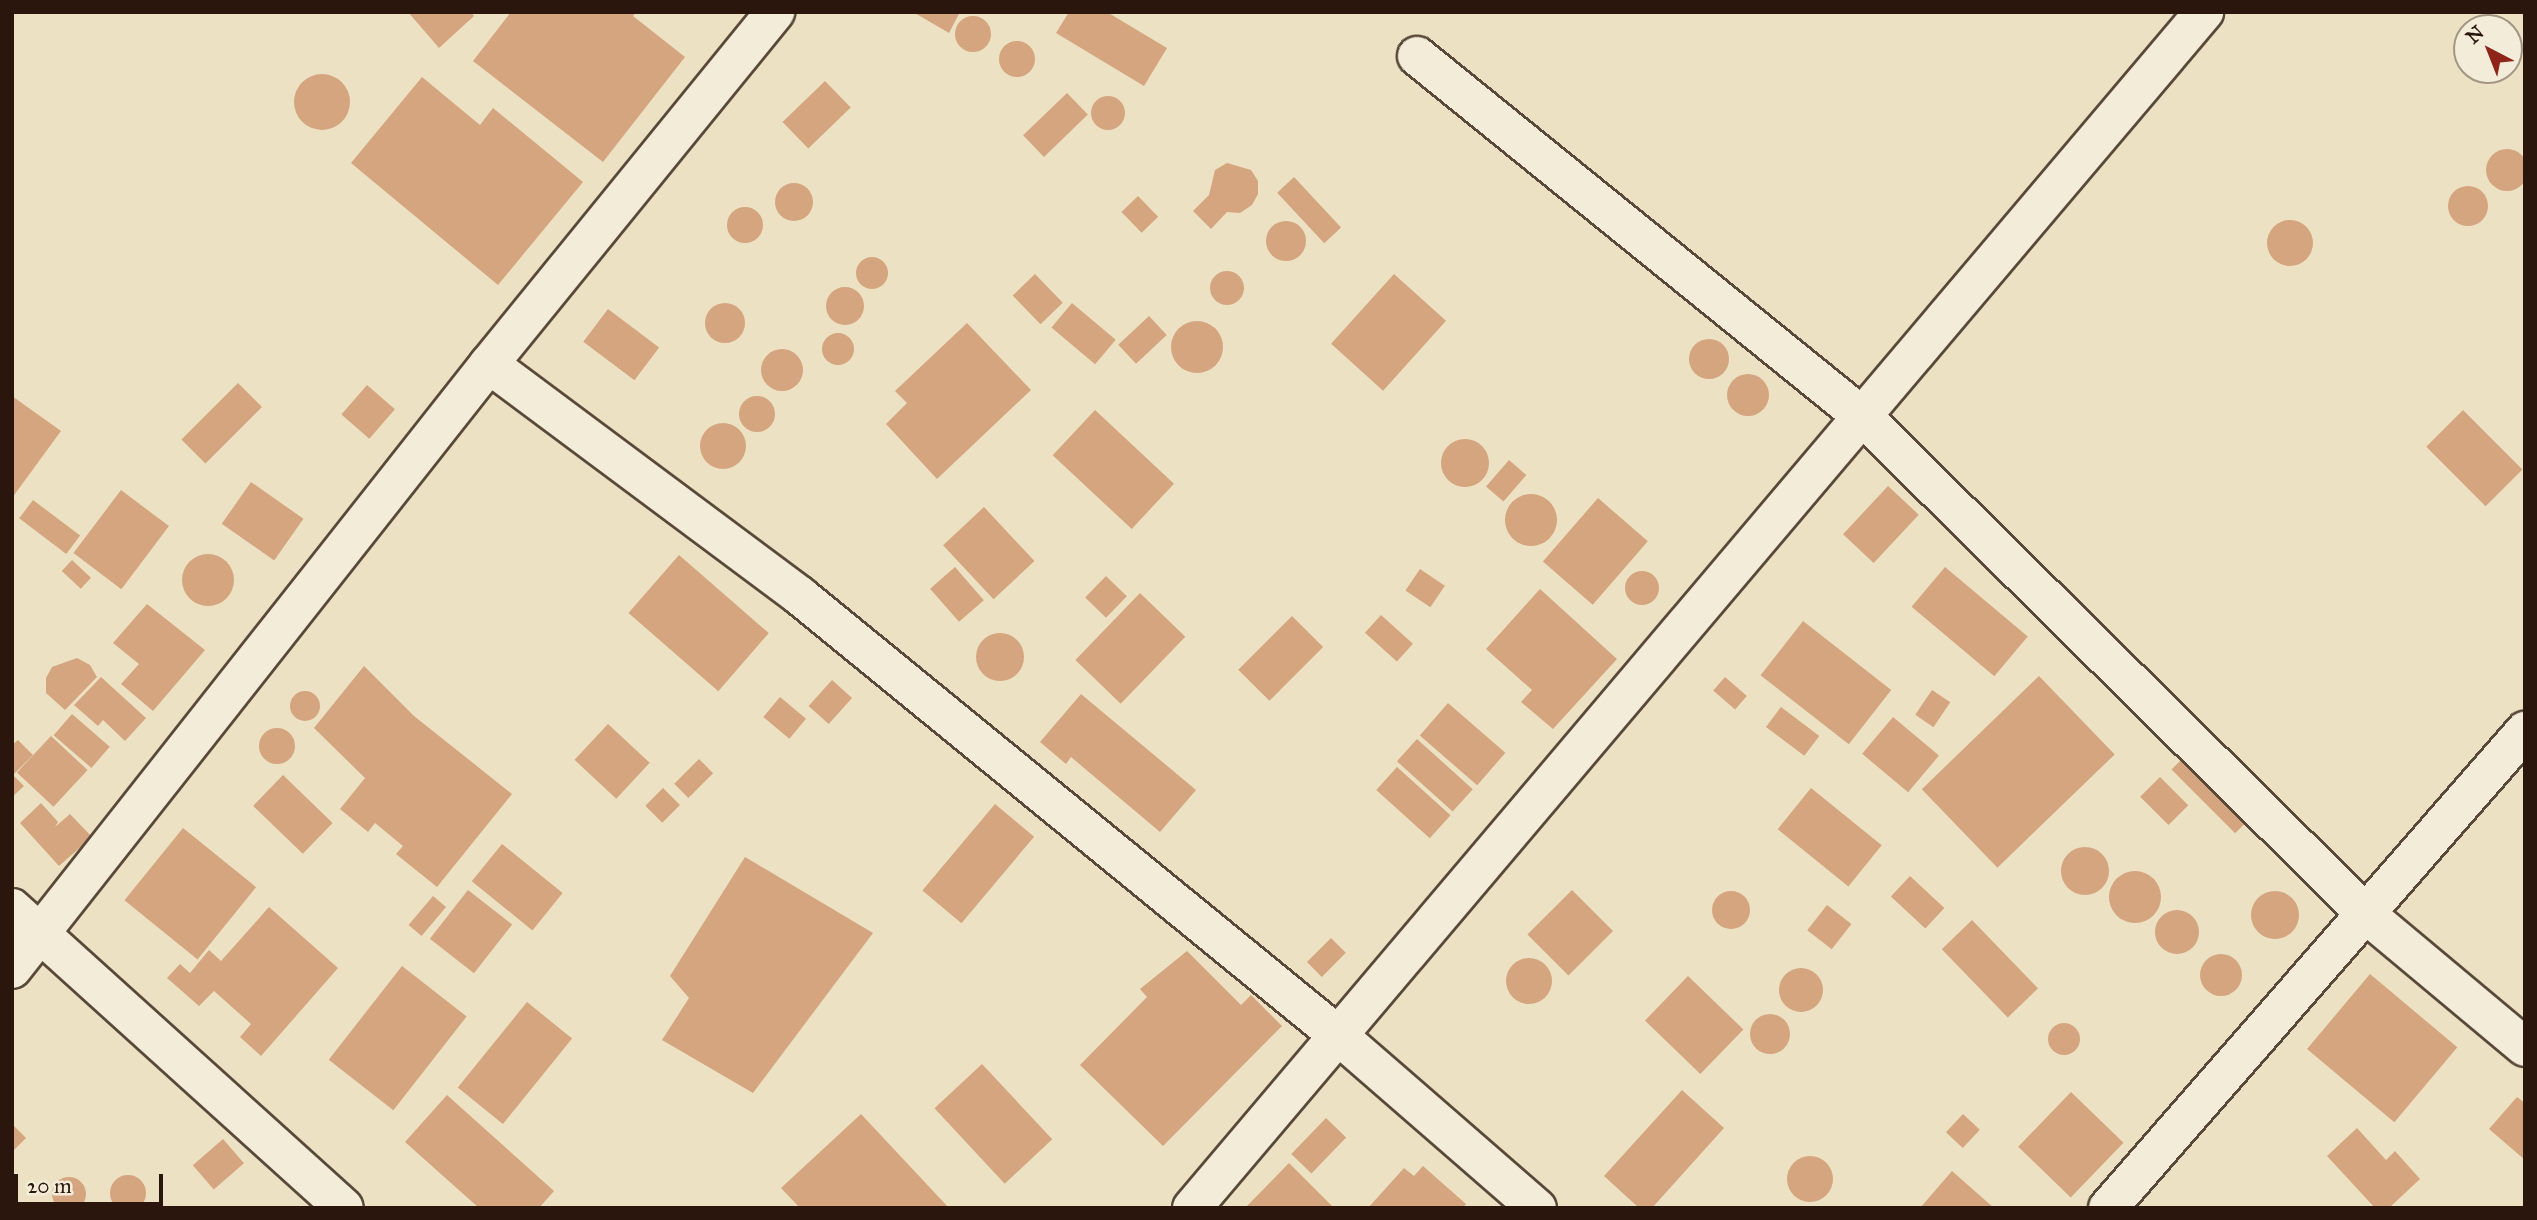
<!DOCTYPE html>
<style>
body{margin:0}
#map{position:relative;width:2537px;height:1220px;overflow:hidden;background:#ece2c3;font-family:"IM FELL Great Primer",serif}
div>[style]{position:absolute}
.building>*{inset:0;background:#d4a57e;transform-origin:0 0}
.round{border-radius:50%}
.roads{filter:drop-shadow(2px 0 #5a493a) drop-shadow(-2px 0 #5a493a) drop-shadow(0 2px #5a493a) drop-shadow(0 -2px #5a493a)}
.minor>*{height:38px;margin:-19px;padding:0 19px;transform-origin:19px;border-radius:19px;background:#f3ecd8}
span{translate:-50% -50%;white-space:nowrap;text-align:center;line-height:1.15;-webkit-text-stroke:6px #f3ecd8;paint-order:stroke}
.frame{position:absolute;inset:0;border:14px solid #2a160c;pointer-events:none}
.north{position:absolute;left:2453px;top:14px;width:70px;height:70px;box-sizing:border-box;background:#f3ecd8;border:2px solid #a39686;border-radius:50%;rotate:318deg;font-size:19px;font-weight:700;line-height:28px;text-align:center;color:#2a160c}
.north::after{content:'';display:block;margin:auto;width:24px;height:32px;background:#8f2418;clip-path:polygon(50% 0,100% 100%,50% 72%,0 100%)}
.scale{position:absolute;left:14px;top:1174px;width:149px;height:32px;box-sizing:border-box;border:4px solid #2a160c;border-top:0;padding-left:9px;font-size:21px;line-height:24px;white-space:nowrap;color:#2a160c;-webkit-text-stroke:5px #f3ecd8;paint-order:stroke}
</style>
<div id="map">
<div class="building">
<div style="clip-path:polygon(408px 12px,471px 12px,474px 16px,439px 48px)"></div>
<div style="clip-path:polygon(511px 12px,636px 12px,633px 16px,685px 57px,603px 162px,473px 61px)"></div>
<div style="clip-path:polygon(913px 12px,960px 12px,949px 33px)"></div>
<div style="clip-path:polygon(1069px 12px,1107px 12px,1167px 48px,1144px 86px,1056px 33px)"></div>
<div class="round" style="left:955px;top:16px;width:36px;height:36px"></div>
<div class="round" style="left:999px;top:41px;width:36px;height:36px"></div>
<div class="round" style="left:294px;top:74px;width:56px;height:56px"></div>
<div style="clip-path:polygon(422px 77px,480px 125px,493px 108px,583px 182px,498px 285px,351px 163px)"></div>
<div style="left:825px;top:81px;width:37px;height:59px;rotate:46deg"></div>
<div style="left:1067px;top:93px;width:30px;height:61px;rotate:46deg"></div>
<div class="round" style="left:1091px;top:96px;width:34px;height:34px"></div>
<div class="round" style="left:2486px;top:149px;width:42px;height:42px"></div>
<div style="clip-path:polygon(1227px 163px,1251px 170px,1258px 181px,1258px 194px,1252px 205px,1240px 213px,1227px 212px,1211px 229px,1193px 211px,1209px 195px,1215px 170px)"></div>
<div style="left:1294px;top:177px;width:69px;height:23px;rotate:47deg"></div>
<div class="round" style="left:775px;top:183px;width:38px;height:38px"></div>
<div class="round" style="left:2448px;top:186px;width:40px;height:40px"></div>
<div style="left:1138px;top:196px;width:29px;height:23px;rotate:46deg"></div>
<div class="round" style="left:727px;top:207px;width:36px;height:36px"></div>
<div class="round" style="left:2267px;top:220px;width:46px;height:46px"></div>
<div class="round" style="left:1266px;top:221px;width:40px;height:40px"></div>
<div class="round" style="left:856px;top:257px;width:32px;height:32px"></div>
<div class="round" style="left:1210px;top:271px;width:34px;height:34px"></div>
<div style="left:1035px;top:274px;width:40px;height:31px;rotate:46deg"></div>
<div style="left:1394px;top:274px;width:70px;height:94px;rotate:42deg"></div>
<div class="round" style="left:826px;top:287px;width:38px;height:38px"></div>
<div class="round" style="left:705px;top:303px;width:40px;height:40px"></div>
<div style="left:1072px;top:303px;width:57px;height:32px;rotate:40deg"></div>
<div style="left:608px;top:309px;width:64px;height:41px;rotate:37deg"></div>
<div style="left:1149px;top:316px;width:26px;height:42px;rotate:47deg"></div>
<div class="round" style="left:1171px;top:321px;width:52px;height:52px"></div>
<div style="clip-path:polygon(967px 323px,1031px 390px,937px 479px,886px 424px,907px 403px,895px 391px)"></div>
<div class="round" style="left:822px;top:333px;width:32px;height:32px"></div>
<div class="round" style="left:1689px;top:339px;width:40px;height:40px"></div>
<div class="round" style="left:761px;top:349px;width:42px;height:42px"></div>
<div class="round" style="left:1727px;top:374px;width:42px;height:42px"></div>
<div style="left:238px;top:383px;width:34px;height:80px;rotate:45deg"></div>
<div style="left:367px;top:385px;width:37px;height:39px;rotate:41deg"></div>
<div class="round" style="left:739px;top:396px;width:36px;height:36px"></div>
<div style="clip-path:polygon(12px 396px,61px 431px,12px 498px)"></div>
<div style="left:1095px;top:410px;width:108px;height:62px;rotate:43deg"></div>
<div style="left:2463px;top:410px;width:84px;height:52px;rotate:45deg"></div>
<div class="round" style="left:700px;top:423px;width:46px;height:46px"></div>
<div class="round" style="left:1441px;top:439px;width:48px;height:48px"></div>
<div style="left:1509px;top:460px;width:23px;height:35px;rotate:41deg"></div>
<div style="left:251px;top:482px;width:64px;height:51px;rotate:35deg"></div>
<div style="left:1888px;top:486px;width:42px;height:66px;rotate:43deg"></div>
<div style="left:121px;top:490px;width:60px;height:79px;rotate:37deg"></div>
<div class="round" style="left:1505px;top:494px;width:52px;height:52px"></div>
<div style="left:1598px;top:498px;width:66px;height:84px;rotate:41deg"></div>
<div style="left:33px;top:500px;width:59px;height:23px;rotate:37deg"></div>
<div style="left:984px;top:507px;width:74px;height:56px;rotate:47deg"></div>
<div class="round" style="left:182px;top:554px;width:52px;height:52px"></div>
<div style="left:679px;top:555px;width:119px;height:77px;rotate:41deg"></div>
<div style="left:72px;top:560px;width:26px;height:15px;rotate:43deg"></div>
<div style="left:955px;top:567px;width:44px;height:33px;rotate:49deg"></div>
<div style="left:1945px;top:567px;width:108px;height:52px;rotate:40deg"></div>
<div style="left:1420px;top:569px;width:30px;height:26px;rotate:34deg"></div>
<div class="round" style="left:1625px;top:571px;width:34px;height:34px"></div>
<div style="left:1106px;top:576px;width:29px;height:30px;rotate:44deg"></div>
<div style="clip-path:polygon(1540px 589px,1617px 659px,1553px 729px,1521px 702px,1532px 690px,1486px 649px)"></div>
<div style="left:1140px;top:593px;width:63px;height:93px;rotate:44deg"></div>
<div style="clip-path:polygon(147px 604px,205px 650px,153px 711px,121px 684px,139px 664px,113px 643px)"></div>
<div style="left:1381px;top:615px;width:43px;height:24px;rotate:42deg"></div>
<div style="left:1292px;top:616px;width:44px;height:76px;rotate:45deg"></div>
<div style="left:1803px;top:621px;width:112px;height:69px;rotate:38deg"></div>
<div class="round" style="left:976px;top:633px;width:48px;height:48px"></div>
<div style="clip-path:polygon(77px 658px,90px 665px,97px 677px,65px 710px,46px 693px,46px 678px,52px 667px)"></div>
<div style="clip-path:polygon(364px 666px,414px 716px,512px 794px,437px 887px,396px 854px,403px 846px,375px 823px,368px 832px,340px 809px,365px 778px,314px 728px)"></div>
<div style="left:2039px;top:676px;width:109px;height:163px;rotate:46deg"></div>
<div style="clip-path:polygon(101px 677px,146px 718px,125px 741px,103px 720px,98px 726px,74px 705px)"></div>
<div style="left:1725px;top:677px;width:29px;height:18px;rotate:41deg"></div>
<div style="left:832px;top:680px;width:27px;height:35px;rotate:42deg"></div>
<div style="left:1932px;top:690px;width:22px;height:30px;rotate:34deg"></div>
<div class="round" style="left:290px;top:691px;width:30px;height:30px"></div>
<div style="clip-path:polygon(1081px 694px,1196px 790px,1160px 832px,1071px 757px,1066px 764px,1040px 742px)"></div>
<div style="left:780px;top:697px;width:34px;height:26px;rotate:40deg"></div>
<div style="left:1448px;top:703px;width:76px;height:43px;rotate:41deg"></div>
<div style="left:1781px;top:707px;width:48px;height:25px;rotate:37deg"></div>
<div style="left:72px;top:714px;width:50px;height:28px;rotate:41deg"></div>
<div style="left:1893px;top:717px;width:60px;height:48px;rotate:40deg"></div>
<div style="left:608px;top:724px;width:57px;height:49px;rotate:43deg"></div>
<div class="round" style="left:259px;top:728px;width:36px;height:36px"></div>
<div style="left:51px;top:736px;width:50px;height:50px;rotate:43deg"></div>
<div style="left:1417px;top:739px;width:75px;height:30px;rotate:42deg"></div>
<div style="clip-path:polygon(18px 740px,33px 755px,13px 775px,24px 786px,12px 797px,12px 745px)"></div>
<div style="left:2192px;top:749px;width:90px;height:29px;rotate:45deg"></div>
<div style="left:699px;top:759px;width:20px;height:35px;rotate:45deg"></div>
<div style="left:1397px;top:767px;width:72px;height:31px;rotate:42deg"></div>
<div style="left:283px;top:775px;width:69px;height:43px;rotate:44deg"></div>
<div style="left:2160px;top:777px;width:40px;height:28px;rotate:45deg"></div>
<div style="left:663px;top:788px;width:24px;height:25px;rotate:45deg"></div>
<div style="left:1811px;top:788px;width:91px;height:53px;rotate:39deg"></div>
<div style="clip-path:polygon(41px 803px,58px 822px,55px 827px,70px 814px,92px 837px,59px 866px,20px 823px)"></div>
<div style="left:995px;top:804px;width:51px;height:113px;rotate:40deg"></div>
<div style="left:183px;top:828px;width:94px;height:93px;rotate:39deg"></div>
<div style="left:502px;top:844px;width:78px;height:48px;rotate:39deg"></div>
<div class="round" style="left:2061px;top:847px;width:48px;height:48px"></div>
<div style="clip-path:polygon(745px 857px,873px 933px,753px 1093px,662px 1040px,689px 998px,670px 976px)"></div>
<div class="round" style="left:2109px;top:871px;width:52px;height:52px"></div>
<div style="left:1910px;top:876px;width:47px;height:28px;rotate:43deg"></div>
<div style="left:468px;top:890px;width:56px;height:62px;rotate:38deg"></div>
<div style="left:1572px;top:890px;width:58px;height:63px;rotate:45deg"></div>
<div class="round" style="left:2251px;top:891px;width:48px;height:48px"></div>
<div class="round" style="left:1712px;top:891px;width:38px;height:38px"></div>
<div style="left:433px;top:896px;width:17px;height:38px;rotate:40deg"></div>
<div style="left:1827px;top:905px;width:31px;height:32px;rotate:38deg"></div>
<div style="clip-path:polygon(269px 907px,338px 968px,261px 1056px,240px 1037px,251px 1024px,214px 991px,199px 1006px,167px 978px,180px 964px,190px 973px,209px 950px,221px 961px)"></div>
<div class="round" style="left:2155px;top:910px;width:44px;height:44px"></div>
<div style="left:1972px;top:920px;width:95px;height:42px;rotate:46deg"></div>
<div style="left:1331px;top:938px;width:21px;height:34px;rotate:45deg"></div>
<div style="clip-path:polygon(1187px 951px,1241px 1005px,1251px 995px,1282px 1026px,1163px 1146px,1080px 1065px,1147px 997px,1140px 989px)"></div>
<div class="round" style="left:2200px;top:954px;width:42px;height:42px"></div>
<div class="round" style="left:1506px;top:958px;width:46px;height:46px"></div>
<div style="left:402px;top:966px;width:82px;height:119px;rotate:38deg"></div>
<div class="round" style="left:1779px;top:968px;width:44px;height:44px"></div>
<div style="left:2370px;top:974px;width:114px;height:98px;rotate:40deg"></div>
<div style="left:1688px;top:976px;width:77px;height:62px;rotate:44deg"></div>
<div style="left:527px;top:1002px;width:58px;height:110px;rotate:39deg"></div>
<div class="round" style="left:1750px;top:1014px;width:40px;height:40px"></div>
<div class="round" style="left:2048px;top:1023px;width:32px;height:32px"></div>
<div style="left:982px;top:1064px;width:103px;height:65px;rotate:47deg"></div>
<div style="clip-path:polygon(1682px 1090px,1724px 1128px,1652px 1208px,1639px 1208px,1604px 1176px)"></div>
<div style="left:2071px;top:1092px;width:73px;height:76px;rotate:44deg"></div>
<div style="clip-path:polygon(447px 1095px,554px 1191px,539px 1208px,479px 1208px,405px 1142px)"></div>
<div style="clip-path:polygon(2517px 1097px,2525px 1103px,2525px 1160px,2489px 1129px)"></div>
<div style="clip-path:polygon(861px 1114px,949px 1208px,800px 1208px,781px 1188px)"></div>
<div style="left:1963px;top:1114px;width:23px;height:25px;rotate:43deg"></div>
<div style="left:1326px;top:1118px;width:28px;height:50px;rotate:44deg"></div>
<div style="clip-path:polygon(12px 1124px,26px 1138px,12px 1152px)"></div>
<div style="clip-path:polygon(2357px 1128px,2386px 1160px,2395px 1151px,2420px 1179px,2389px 1208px,2375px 1208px,2327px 1156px)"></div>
<div style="left:223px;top:1139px;width:32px;height:40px;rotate:49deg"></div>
<div class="round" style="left:1787px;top:1156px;width:46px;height:46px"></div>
<div style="clip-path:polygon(1289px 1163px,1334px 1208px,1245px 1208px)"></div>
<div style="clip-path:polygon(1423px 1166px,1466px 1204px,1463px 1208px,1368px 1208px,1404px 1168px,1414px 1176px)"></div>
<div style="clip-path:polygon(1952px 1171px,1994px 1208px,1920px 1208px)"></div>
<div class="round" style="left:110px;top:1175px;width:36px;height:36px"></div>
<div class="round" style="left:52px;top:1177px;width:34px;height:34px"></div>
</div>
<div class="roads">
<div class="minor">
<div style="left:1417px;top:56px;width:574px;rotate:38.99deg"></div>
<div style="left:1863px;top:417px;width:707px;rotate:44.66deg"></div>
<div style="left:2366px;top:914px;width:207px;rotate:39.9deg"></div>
<div style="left:489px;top:364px;width:388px;rotate:36.7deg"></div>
<div style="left:800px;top:596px;width:697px;rotate:39.24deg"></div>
<div style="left:1340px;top:1037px;width:261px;rotate:41deg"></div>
<div style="left:12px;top:908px;width:447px;rotate:42.1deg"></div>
<div style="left:12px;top:969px;width:770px;rotate:-51.75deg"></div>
<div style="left:489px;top:364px;width:454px;rotate:-50.9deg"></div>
<div style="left:1192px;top:1208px;width:1567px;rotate:-49.76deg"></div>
<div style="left:2108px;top:1208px;width:634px;rotate:-48.84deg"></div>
</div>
</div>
<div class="frame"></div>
<div class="north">N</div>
<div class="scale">20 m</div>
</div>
